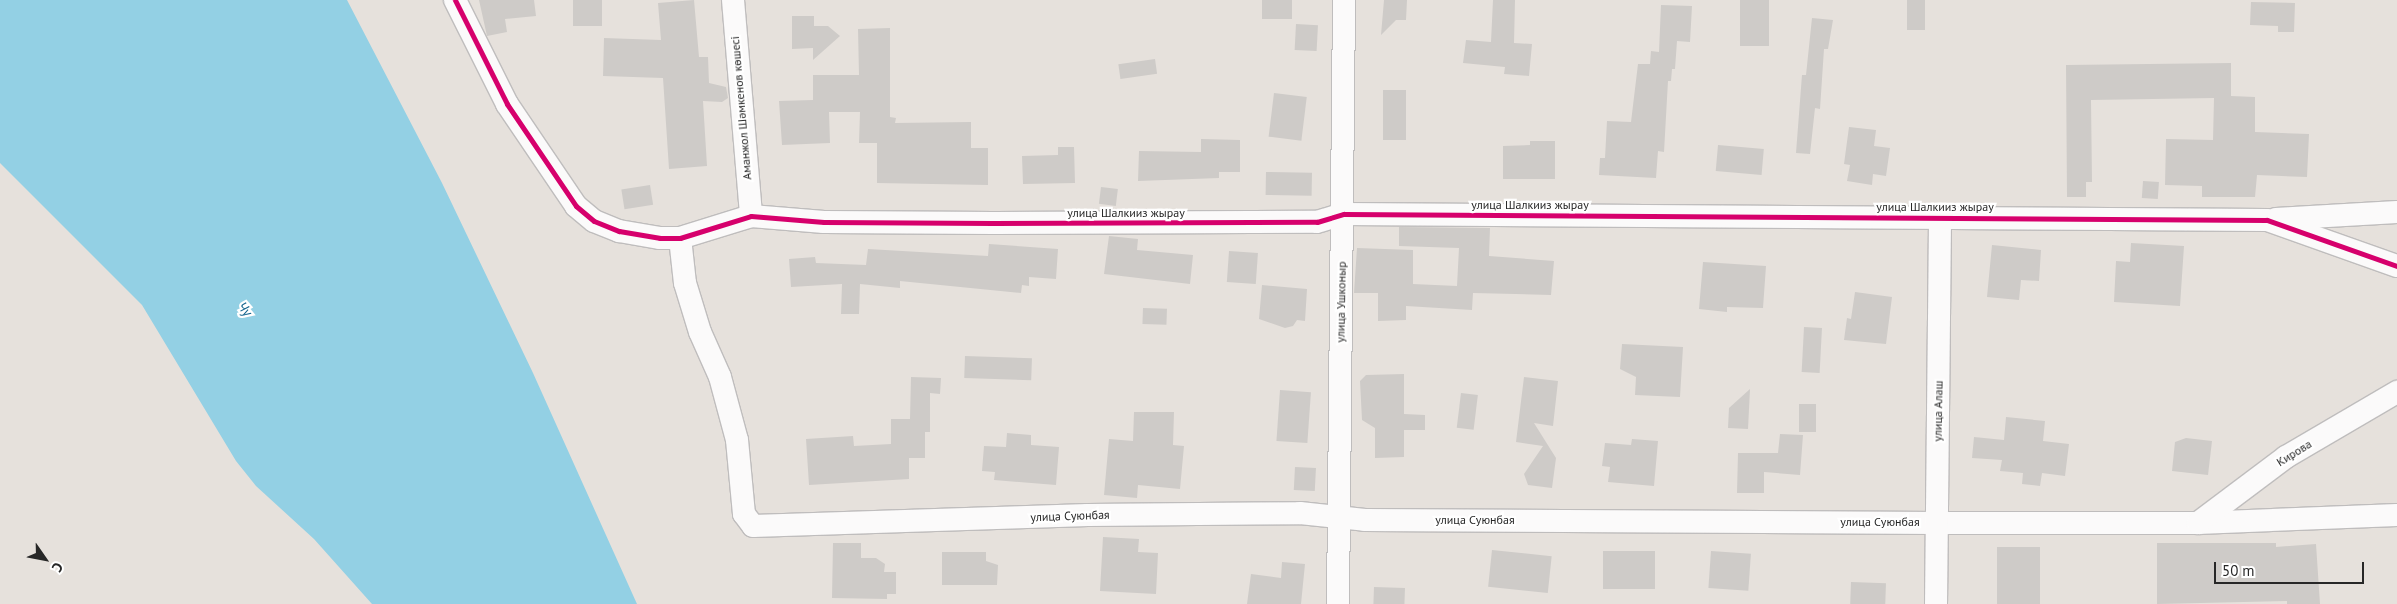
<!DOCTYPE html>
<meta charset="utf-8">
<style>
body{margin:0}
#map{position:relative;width:2397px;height:604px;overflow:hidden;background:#e6e1dc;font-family:"PT Sans",sans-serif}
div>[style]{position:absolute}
.water>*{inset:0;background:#93d0e4}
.building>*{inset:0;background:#cecbc8;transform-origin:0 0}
.roads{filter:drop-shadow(1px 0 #bfbdbd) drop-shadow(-1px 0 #bfbdbd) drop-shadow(0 1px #bfbdbd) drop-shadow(0 -1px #bfbdbd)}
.minor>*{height:22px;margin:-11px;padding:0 11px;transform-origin:11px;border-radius:11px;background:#fbfafa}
.cycleway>*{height:5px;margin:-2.5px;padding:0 2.5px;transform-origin:2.5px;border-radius:2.5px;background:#d6006c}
span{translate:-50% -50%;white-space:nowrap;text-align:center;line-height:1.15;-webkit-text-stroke:4.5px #fff;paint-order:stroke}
.street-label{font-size:12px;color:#272727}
.water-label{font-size:14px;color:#14658e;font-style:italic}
.north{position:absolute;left:20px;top:534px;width:50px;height:50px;-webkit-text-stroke:4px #fff;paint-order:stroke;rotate:123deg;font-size:14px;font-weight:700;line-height:20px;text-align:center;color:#272727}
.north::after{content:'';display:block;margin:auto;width:18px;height:22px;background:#272727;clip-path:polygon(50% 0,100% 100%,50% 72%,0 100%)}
.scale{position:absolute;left:2214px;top:562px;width:150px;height:22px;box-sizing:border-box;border:2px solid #272727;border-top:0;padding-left:6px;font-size:15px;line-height:18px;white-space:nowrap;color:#272727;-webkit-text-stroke:4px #fff;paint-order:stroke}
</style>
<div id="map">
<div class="water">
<div style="clip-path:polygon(0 0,347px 0,442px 183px,533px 373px,637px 604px,372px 604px,314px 539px,256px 486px,236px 461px,142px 305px,0 163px)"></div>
</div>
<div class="building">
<div style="clip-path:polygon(479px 0,534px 0,536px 16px,505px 19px,507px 32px,487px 36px)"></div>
<div style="left:573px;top:0;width:29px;height:26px"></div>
<div style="clip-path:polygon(694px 0,699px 57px,708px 57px,709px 83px,726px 87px,728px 98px,722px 102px,703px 101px,707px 166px,669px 169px,663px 78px,603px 76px,604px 38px,661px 40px,658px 3px)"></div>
<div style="left:1262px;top:0;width:30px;height:19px"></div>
<div style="clip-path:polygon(1384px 0,1407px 0,1406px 20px,1396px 20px,1381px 35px)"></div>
<div style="clip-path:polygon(1493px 0,1515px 0,1514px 43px,1532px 44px,1529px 76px,1504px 74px,1505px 67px,1463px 63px,1466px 40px,1491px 42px)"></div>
<div style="left:1740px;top:0;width:29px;height:46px"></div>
<div style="left:1907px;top:0;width:18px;height:30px"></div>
<div style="clip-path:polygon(2251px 2px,2295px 3px,2294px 32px,2278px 32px,2278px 26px,2250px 25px)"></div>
<div style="clip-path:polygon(1661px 5px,1692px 6px,1690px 42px,1677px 41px,1675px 69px,1672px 69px,1671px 81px,1668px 81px,1664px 152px,1658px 151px,1656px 178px,1599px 175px,1600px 158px,1605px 158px,1607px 121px,1631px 122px,1638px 64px,1650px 64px,1651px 51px,1659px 52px)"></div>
<div style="clip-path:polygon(792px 16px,814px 16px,814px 26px,828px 26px,840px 36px,813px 60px,813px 48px,792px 49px)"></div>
<div style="clip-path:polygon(1812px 18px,1833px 20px,1828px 49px,1824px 49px,1820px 109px,1815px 108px,1810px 154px,1796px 153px,1802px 75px,1806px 75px)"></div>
<div style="left:1296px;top:24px;width:22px;height:26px;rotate:3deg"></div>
<div style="clip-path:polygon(890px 28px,890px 117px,896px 118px,895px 123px,971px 122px,971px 148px,988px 148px,988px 185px,877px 183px,877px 143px,859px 143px,860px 112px,829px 112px,830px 143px,782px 145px,779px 101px,813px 100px,813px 75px,859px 75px,858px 29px)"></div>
<div style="left:1155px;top:59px;width:15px;height:37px;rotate:82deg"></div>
<div style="clip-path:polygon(2231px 63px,2231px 96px,2255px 97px,2255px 132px,2309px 134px,2307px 177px,2257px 175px,2255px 197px,2202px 197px,2202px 186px,2165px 185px,2166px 139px,2213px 140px,2214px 98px,2091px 100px,2092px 182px,2086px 182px,2086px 197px,2067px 197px,2066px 65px)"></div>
<div style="left:1383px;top:90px;width:23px;height:50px"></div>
<div style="left:1274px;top:93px;width:33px;height:44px;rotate:7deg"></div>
<div style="clip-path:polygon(1849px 127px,1876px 130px,1874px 146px,1890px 148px,1886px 176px,1873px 174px,1872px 185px,1847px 181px,1850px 165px,1844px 164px)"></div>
<div style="clip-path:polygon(1201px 139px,1240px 140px,1240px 172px,1219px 172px,1219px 178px,1138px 181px,1139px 151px,1201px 152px)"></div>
<div style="clip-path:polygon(1530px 141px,1555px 141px,1555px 179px,1503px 179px,1503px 146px,1530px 145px)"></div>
<div style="left:1718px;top:145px;width:46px;height:26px;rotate:5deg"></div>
<div style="clip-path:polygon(1058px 147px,1074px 147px,1075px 183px,1023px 184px,1022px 156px,1058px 155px)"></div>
<div style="left:1266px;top:172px;width:46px;height:23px;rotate:1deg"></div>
<div style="left:2143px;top:181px;width:16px;height:17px;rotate:4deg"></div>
<div style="left:650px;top:185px;width:20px;height:29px;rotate:81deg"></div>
<div style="left:1101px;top:187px;width:17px;height:17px;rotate:7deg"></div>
<div style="clip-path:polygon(1399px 227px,1490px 228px,1489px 256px,1554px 261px,1551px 295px,1473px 293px,1472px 310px,1406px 306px,1406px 320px,1378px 321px,1378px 293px,1354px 293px,1357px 248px,1413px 250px,1413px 284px,1457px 286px,1459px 248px,1399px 246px)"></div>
<div style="clip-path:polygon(1109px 236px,1138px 239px,1137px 250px,1193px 255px,1190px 284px,1104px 274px)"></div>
<div style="clip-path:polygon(2131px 243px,2184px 246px,2180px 306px,2114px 302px,2116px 261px,2130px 262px)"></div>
<div style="clip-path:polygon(989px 244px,1058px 249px,1056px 279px,1029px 277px,1029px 286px,1022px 285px,1021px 293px,900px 281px,900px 288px,860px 284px,859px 314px,841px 314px,842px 284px,791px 287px,789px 259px,815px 257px,816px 263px,866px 265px,868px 249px,988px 256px)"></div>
<div style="clip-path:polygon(1992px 245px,2041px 250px,2039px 281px,2021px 280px,2019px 300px,1987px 297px)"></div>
<div style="left:1229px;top:251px;width:29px;height:31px;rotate:4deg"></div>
<div style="clip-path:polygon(1703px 262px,1766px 266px,1763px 308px,1727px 307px,1727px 312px,1699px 309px)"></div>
<div style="clip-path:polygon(1262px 285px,1307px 289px,1305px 321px,1297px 320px,1293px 326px,1285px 328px,1259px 319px)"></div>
<div style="clip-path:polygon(1855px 292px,1892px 297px,1886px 344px,1844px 340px,1847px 318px,1851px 319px)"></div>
<div style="left:1143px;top:308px;width:24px;height:16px;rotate:2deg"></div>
<div style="left:1804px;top:327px;width:18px;height:45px;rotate:3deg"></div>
<div style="clip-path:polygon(1622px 344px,1683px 347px,1680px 397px,1635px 395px,1636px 377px,1620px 369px)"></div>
<div style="left:965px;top:356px;width:67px;height:22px;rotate:2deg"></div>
<div style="clip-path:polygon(1404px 374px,1404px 414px,1425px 415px,1425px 430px,1404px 430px,1404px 457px,1375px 458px,1375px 428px,1362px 420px,1360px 381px,1366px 375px)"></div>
<div style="clip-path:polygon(911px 377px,941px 378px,940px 394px,930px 393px,930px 432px,925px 432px,925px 458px,909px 458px,909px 479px,809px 485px,806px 439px,853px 436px,854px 446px,891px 444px,891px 419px,910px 419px)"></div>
<div style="clip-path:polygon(1524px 377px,1558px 381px,1553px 426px,1534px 423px,1556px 458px,1552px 488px,1528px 485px,1524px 474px,1543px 446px,1516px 442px)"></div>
<div style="clip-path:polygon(1750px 389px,1748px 429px,1728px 428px,1729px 408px)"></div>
<div style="left:1280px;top:390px;width:31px;height:51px;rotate:4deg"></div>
<div style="left:1461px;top:393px;width:17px;height:35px;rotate:7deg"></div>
<div style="left:1799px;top:404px;width:17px;height:28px"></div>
<div style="clip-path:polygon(1134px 412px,1174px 412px,1173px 445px,1184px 446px,1180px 489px,1138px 485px,1137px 498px,1104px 495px,1109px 439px,1133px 441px)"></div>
<div style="clip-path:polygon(2006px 417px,2045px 421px,2043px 441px,2069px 444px,2065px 476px,2042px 473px,2040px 486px,2022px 484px,2023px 473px,2000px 471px,2002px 460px,1972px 458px,1974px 437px,2004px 440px)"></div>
<div style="clip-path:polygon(1007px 433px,1031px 435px,1031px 445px,1059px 447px,1056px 485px,994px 480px,995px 472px,982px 471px,984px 446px,1006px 447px)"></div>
<div style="clip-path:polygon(1780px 434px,1803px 435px,1800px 475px,1764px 472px,1764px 493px,1737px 493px,1738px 453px,1778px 453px)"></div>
<div style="clip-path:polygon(2186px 438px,2212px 441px,2208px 475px,2172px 471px,2175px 442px)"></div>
<div style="clip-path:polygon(1632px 439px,1658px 441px,1654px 486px,1608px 482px,1610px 467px,1602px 466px,1605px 443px,1631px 445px)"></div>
<div style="left:1295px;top:467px;width:21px;height:23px;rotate:3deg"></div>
<div style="clip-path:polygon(1103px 537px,1139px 539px,1138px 552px,1158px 553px,1156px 594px,1100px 591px)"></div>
<div style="clip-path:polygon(833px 543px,861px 543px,861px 558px,876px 558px,885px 564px,884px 572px,896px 572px,896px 594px,887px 594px,887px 599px,832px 598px)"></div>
<div style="clip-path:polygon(2157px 543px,2276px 543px,2276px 547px,2316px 544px,2320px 604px,2287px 604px,2287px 601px,2157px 604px)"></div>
<div style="left:1997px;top:547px;width:43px;height:57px"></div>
<div style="left:1492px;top:550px;width:60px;height:37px;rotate:6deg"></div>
<div style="left:1603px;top:551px;width:52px;height:38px"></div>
<div style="left:1711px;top:551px;width:40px;height:37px;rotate:4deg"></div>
<div style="clip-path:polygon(942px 552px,986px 552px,986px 561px,998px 565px,997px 585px,942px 585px)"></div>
<div style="clip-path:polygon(1282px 562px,1305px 564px,1301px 604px,1247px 604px,1251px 574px,1281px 578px)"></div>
<div style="left:1851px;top:582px;width:35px;height:22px;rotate:2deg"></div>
<div style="left:1374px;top:587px;width:31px;height:17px;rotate:2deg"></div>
</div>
<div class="roads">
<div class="minor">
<div style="left:455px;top:0;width:116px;rotate:63.4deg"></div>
<div style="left:507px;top:104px;width:123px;rotate:55.9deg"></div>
<div style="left:576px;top:206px;width:23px;rotate:40deg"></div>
<div style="left:594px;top:221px;width:27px;rotate:22deg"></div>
<div style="left:619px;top:231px;width:42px;rotate:9.7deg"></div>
<div style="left:660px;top:238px;width:20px"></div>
<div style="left:680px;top:238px;width:74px;rotate:-17.2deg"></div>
<div style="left:751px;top:216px;width:73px;rotate:4.7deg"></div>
<div style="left:824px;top:222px;width:170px;rotate:0.3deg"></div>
<div style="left:994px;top:223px;width:323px;rotate:-0.2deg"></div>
<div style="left:1317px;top:222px;width:28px;rotate:-17deg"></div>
<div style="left:1344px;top:214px;width:923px;rotate:0.37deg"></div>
<div style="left:2267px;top:220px;width:138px;rotate:19.5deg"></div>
<div style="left:733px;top:0;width:217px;rotate:85.2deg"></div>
<div style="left:2276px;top:219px;width:121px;rotate:-3.3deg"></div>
<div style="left:680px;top:238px;width:45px;rotate:83.7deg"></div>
<div style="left:685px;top:283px;width:51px;rotate:73deg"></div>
<div style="left:700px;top:332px;width:49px;rotate:66deg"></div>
<div style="left:720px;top:377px;width:65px;rotate:74.9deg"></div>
<div style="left:737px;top:440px;width:74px;rotate:84.6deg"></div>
<div style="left:744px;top:514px;width:15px;rotate:53deg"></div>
<div style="left:753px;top:526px;width:335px;rotate:-1.9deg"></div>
<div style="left:1088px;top:515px;width:212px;rotate:-0.5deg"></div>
<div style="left:1300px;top:513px;width:65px;rotate:6.1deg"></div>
<div style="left:1365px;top:520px;width:572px;rotate:0.3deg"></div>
<div style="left:1937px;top:523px;width:261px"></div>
<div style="left:2198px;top:523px;width:199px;rotate:-2.3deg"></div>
<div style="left:2198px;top:523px;width:110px;rotate:-36.9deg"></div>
<div style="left:2286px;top:457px;width:129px;rotate:-30.4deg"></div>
<div style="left:1338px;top:604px;width:604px;rotate:-89.43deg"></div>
<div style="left:1936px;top:604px;width:387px;rotate:-89.4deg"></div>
</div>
</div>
<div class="cycleway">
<div style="left:455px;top:0;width:116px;rotate:63.4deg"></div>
<div style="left:507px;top:104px;width:123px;rotate:55.9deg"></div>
<div style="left:576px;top:206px;width:23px;rotate:40deg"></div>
<div style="left:594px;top:221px;width:27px;rotate:22deg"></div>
<div style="left:619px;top:231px;width:42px;rotate:9.7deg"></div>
<div style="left:660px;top:238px;width:20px"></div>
<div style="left:680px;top:238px;width:74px;rotate:-17.2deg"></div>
<div style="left:751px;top:216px;width:73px;rotate:4.7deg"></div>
<div style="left:824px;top:222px;width:170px;rotate:0.3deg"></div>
<div style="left:994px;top:223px;width:323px;rotate:-0.2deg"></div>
<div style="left:1317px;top:222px;width:28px;rotate:-17deg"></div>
<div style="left:1344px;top:214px;width:923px;rotate:0.37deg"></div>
<div style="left:2267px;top:220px;width:138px;rotate:19.5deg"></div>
</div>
<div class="street-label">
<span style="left:741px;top:108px;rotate:-95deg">Аманжол Шәмкенов көшесі</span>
<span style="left:1530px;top:205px">улица Шалкииз жырау</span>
<span style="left:1935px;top:207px">улица Шалкииз жырау</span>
<span style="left:1126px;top:213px">улица Шалкииз жырау</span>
<span style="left:1341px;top:302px;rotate:-89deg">улица Ушконыр</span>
<span style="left:1938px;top:411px;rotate:-89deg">улица Алаш</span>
<span style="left:2294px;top:453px;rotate:-32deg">Кирова</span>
<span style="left:1070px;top:516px;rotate:-2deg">улица Суюнбая</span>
<span style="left:1475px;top:520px">улица Суюнбая</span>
<span style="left:1880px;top:522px">улица Суюнбая</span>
</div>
<div class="water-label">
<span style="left:245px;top:309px;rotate:50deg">Чу</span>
</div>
<div class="north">С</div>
<div class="scale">50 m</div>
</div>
